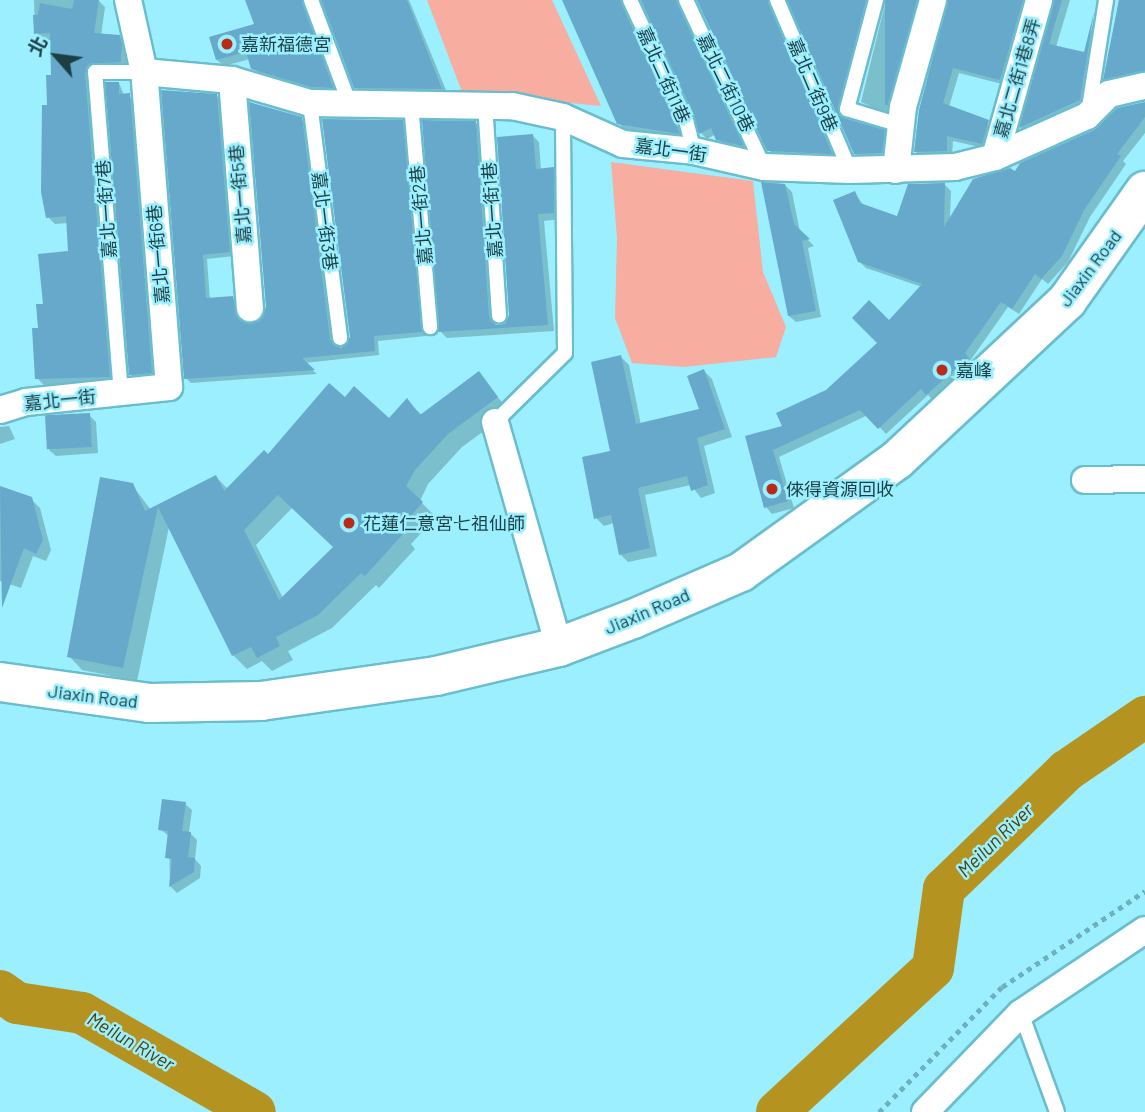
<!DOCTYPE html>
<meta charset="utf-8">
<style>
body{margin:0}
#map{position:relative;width:1145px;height:1112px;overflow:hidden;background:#9befff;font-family:Barlow,"Noto Sans TC",sans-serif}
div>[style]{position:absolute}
.green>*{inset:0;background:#f7ad9f}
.shadow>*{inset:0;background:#0003}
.river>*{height:42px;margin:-21px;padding:0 21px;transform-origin:21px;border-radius:21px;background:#b59321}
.building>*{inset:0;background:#66a9cb;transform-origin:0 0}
.path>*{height:4.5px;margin-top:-2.25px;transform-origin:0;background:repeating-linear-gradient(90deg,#6eb0bd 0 5px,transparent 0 10px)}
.roads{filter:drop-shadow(2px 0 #6abdcd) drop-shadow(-2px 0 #6abdcd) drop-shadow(0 2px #6abdcd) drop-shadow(0 -2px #6abdcd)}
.service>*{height:14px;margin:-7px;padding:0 7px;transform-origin:7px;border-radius:7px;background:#fff}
.minor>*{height:26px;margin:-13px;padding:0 13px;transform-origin:13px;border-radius:13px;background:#fff}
.primary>*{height:38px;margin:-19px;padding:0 19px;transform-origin:19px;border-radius:19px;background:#fff}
.dots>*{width:19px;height:19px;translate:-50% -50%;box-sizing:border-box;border:4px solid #9befff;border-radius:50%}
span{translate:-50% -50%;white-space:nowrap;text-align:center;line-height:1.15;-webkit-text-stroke:5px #9befff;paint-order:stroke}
.poi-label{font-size:18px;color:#1c3f45}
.left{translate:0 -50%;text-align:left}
.street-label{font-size:18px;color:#1c3f45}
.water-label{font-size:19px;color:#4f3e00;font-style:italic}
.north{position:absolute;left:21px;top:21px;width:70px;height:70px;-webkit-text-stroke:5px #9befff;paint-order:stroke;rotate:298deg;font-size:19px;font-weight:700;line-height:28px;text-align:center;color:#1c3f45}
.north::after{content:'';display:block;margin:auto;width:24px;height:32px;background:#1c3f45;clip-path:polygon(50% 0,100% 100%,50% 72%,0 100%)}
</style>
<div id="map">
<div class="green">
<div style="clip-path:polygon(427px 0,552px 0,601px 106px,462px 92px)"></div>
<div style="clip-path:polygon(611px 162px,753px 181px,763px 272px,786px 327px,776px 357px,684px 367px,632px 363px,615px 318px,617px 238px)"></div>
</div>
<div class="shadow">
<div style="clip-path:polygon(34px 0,98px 0,105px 7px,101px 36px,119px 37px,128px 52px,127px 69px,97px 70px,116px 383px,44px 385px,37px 378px,45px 306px,70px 253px,68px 223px,55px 224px,48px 217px,52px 40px,42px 40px,35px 33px)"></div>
<div style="clip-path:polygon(248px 0,311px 0,339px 94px,321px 94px,260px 76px,250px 59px,224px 66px,217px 60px,256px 25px)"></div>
<div style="clip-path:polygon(323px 0,409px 0,448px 95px,363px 94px,356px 87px)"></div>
<div style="clip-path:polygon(563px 0,630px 0,626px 11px,684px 139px,625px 130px,619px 123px)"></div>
<div style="clip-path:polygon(641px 0,684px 0,683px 12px,748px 151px,724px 146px,716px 134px,707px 139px,701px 133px)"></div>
<div style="clip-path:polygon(697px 0,775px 0,774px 11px,837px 159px,775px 157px,769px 150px)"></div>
<div style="clip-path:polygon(786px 0,879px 0,873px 3px,843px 118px,884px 132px,890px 138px,888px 159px,862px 160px,855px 153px)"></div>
<div style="clip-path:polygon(886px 0,926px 0,893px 116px,861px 102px)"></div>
<div style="clip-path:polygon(949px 0,1032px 0,1006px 85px,959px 73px,949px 107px,994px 128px,988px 149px,953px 141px,952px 157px,922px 158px,916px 152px)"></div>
<div style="clip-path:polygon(1054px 0,1070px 0,1056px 47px,1085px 55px,1095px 16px,1100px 21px,1087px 107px,1027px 134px,1021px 128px)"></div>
<div style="clip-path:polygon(1119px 0,1145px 0,1145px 85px,1116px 90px,1105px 79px)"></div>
<div style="clip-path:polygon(107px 83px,119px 83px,124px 95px,135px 100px,157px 378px,136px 380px,131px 375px)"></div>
<div style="clip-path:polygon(217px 96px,221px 101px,234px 256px,207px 259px,210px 300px,233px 298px,241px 322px,261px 322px,267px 307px,301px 119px,306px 124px,334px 345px,341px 350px,351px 337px,402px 122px,407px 127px,426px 336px,378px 341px,379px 355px,304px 363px,317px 374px,191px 383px,186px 378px)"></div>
<div style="clip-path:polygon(1145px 104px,1145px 133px,1123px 161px,1126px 164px,1090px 217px,1068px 262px,1048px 284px,1042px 279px,1019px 314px,1008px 307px,970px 361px,974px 365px,933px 400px,928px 395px,886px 434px,868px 415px,779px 457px,794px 508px,772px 514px,766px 507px,747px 437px,785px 427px,827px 391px,879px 343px,889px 322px,922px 287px,866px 268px,859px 261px,855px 193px,864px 206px,898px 218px,945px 185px,951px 191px,950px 219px,1015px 173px)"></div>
<div style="clip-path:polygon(476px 123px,483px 130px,496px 327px,506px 325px,510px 316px,532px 135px,539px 142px,541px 170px,553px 169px,560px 176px,560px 219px,544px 221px,554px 331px,447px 338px,440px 331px)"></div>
<div style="clip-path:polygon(785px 185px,792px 192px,800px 232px,814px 246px,808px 248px,821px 317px,796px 322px,789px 316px)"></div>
<div style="clip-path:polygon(621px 357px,629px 365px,641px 425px,701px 410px,704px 371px,712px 379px,732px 437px,704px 446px,715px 493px,701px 498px,691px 485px,645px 495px,657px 556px,628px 562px,620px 554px,614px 523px,604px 526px,596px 518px,612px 452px)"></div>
<div style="clip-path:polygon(evenodd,478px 373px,510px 412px,462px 447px,428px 484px,420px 501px,436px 517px,411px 544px,415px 549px,379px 588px,376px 585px,332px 628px,288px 651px,293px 660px,272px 671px,262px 661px,247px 669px,233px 655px,169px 527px,137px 681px,82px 670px,69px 656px,132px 485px,151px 510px,216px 477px,228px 489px,345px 399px,389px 421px,407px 401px,422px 415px,478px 373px,292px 508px,335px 547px,283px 598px,256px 545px,292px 508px)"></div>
<div style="clip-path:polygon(89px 415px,96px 422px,98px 453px,56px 456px,49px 450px)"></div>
<div style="clip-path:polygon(9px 426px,15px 439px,0 444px,0 427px)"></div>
<div style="clip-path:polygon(0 488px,31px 499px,40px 508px,51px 550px,46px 561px,33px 556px,21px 588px,0 581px)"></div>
<div style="clip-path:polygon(185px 804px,192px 810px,189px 832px,197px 840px,195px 859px,201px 866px,200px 878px,177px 893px,170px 886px,169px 836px,160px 829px)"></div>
</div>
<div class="river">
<div style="left:0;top:991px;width:21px;rotate:35deg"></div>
<div style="left:17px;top:1003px;width:66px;rotate:8.7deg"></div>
<div style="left:82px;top:1013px;width:199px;rotate:29.8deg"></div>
<div style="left:777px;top:1112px;width:212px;rotate:-42.7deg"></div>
<div style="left:933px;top:968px;width:80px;rotate:-82.1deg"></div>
<div style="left:944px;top:889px;width:170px;rotate:-44deg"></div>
<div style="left:1066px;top:771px;width:96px;rotate:-34.4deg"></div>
</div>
<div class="building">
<div style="clip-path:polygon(74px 0,99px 0,94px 33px,120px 35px,122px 44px,121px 62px,91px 64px,85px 73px,110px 377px,35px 379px,32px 328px,38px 328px,36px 304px,43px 304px,38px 254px,68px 251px,66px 216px,46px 218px,41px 192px,42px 105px,47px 105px,46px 75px,51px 75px,50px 33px,34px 34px,33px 15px,38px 15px,40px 3px,72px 9px)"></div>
<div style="clip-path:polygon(245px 0,302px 0,333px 88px,312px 87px,251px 69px,246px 52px,216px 60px,209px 37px,254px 24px)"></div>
<div style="clip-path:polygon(321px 0,407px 0,442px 89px,354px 88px)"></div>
<div style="clip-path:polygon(562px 0,620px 0,680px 134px,617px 124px)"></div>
<div style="clip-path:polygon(641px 0,676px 0,744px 146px,716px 140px,711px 128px,699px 134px)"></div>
<div style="clip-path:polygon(697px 0,768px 0,832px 154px,767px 151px)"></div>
<div style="clip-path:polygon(787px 0,866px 0,838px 111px,844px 118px,885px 130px,882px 153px,854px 154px)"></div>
<div style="left:885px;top:0;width:32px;height:105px"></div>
<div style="clip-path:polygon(948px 0,1023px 0,1000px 80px,953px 68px,943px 103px,989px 120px,982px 144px,947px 136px,947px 151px,914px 152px,919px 110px)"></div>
<div style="clip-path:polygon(1054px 0,1062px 0,1049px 44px,1084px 52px,1094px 12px,1080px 100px,1019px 128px)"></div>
<div style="clip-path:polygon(1119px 0,1145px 0,1145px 71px,1103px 80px)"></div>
<div style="clip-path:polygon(105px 82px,119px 82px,119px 94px,130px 93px,152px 373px,129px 375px)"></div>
<div style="clip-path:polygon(161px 90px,217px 94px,230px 252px,203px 255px,206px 298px,233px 296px,237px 316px,244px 322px,259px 321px,266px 307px,249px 102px,302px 117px,330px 339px,341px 348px,350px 337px,322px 119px,403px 120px,422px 332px,374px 336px,375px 351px,302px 358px,315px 370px,184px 379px)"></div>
<div style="clip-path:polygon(1145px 102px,1145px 117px,1117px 154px,1121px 156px,1084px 210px,1062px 256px,1041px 279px,1035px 274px,1012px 309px,1001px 302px,965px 353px,969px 358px,926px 395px,921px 389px,878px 429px,860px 410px,773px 450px,788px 501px,764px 508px,745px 436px,782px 426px,776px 413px,826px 390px,877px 343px,852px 318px,869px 300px,889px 320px,922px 284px,858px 262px,833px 200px,855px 191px,860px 203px,897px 216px,908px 184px,945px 183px,944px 227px,973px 179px,1010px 168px,1015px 171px,1020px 163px,1094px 130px,1117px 108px)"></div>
<div style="clip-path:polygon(422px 120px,476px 121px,489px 317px,495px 325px,505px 324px,509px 315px,497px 137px,533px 134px,536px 169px,554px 167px,554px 213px,538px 214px,548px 325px,438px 332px)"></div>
<div style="clip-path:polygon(761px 182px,785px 184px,794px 224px,810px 239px,802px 241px,816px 311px,788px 316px)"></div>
<div style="clip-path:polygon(621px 355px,636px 424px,699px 409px,687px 376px,704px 369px,725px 429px,697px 438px,708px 485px,691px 491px,687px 476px,638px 488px,650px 548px,619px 555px,611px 515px,594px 519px,582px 457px,610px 451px,591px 362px)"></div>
<div style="clip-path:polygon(evenodd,479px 371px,498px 397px,448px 434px,415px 470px,406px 486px,423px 502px,398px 530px,403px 534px,365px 576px,361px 573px,318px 615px,276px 637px,280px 646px,257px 658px,251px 647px,232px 656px,158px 507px,123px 668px,67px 657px,100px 477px,133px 483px,145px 511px,216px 475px,224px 491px,264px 450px,268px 454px,329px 383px,345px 397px,354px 386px,389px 418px,407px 398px,420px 415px,479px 371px,278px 495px,333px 547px,279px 600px,244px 530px,278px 495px)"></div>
<div style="left:90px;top:413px;width:34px;height:45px;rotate:87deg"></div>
<div style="clip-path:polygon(0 486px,32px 497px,43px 540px,36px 554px,24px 548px,2px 608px)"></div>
<div style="clip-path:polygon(162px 799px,186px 802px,182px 831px,191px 832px,188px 857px,195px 858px,194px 872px,169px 887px,172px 859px,165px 858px,168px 831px,158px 830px)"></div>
</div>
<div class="path">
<div style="left:879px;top:1112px;width:175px;rotate:-45.5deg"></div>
<div style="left:1002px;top:987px;width:172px;rotate:-33.9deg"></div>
</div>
<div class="roads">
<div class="service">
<div style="left:311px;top:0;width:109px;rotate:69.6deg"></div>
<div style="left:630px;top:0;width:132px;rotate:65deg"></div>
<div style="left:686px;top:120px;width:32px;rotate:76deg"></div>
<div style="left:686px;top:0;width:184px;rotate:65deg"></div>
<div style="left:777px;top:0;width:185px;rotate:66.8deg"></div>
<div style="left:876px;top:0;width:113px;rotate:104.9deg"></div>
<div style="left:847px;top:109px;width:55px;rotate:16.8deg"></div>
<div style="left:900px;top:125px;width:5px;rotate:90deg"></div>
<div style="left:310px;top:103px;width:237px;rotate:82.7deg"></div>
<div style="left:411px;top:104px;width:224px;rotate:85.1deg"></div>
<div style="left:485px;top:104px;width:212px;rotate:86.2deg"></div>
<div style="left:1088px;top:114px;width:115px;rotate:-81deg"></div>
<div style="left:121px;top:394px;width:323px;rotate:-94.6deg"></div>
<div style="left:95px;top:72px;width:49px"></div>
<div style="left:495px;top:422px;width:98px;rotate:-44.6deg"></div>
<div style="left:565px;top:353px;width:236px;rotate:-90.5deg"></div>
<div style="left:1021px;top:1013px;width:105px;rotate:70deg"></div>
</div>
<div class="minor">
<div style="left:144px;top:72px;width:88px;rotate:5.2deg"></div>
<div style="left:232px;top:80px;width:81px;rotate:16.4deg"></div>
<div style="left:310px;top:103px;width:202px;rotate:0.9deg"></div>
<div style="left:512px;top:106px;width:52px;rotate:12.2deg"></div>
<div style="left:563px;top:117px;width:66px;rotate:24.2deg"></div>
<div style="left:623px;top:144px;width:71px;rotate:5.6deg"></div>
<div style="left:694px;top:151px;width:72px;rotate:12.9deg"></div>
<div style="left:764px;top:167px;width:86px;rotate:2deg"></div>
<div style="left:850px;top:170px;width:105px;rotate:-1.6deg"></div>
<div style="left:955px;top:167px;width:41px;rotate:-14deg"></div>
<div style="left:995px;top:157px;width:101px;rotate:-24deg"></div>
<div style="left:1087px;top:116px;width:31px;rotate:-45deg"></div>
<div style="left:1109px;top:94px;width:37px;rotate:-13deg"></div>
<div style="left:232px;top:80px;width:229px;rotate:85.5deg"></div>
<div style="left:995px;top:157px;width:163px;rotate:-74.3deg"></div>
<div style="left:896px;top:170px;width:63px;rotate:-83.7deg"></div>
<div style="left:903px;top:107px;width:111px;rotate:-74.3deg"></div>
<div style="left:0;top:410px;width:27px;rotate:-17deg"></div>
<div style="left:26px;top:402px;width:144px;rotate:-6deg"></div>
<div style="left:169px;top:387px;width:316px;rotate:-94.5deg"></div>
<div style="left:144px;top:72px;width:74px;rotate:-102.5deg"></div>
<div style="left:495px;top:422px;width:234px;rotate:74.1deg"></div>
<div style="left:1085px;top:480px;width:60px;rotate:-1deg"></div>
<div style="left:925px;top:1112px;width:138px;rotate:-45.9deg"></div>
<div style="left:1021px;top:1013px;width:149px;rotate:-33.8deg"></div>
</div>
<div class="primary">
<div style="left:0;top:682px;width:150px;rotate:8deg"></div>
<div style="left:149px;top:703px;width:112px;rotate:-1deg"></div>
<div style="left:261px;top:701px;width:177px;rotate:-8.1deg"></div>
<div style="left:436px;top:676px;width:126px;rotate:-13.3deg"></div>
<div style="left:559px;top:647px;width:79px;rotate:-20.7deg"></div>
<div style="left:633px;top:619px;width:118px;rotate:-23.5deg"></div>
<div style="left:741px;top:572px;width:192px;rotate:-35.7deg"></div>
<div style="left:897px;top:460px;width:233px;rotate:-43.1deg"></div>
<div style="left:1067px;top:301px;width:135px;rotate:-54.7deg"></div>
</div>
</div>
<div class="dots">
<div style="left:227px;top:44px;background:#b82b18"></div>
<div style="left:942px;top:370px;background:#b82b18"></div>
<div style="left:772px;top:489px;background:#b82b18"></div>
<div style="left:349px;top:523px;background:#b82b18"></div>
</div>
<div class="poi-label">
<span class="left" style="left:241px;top:44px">嘉新福德宮</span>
<span class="left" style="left:956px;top:370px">嘉峰</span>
<span class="left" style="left:786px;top:489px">倈得資源回收</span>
<span class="left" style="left:363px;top:523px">花蓮仁意宮七祖仙師</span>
</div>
<div class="street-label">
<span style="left:664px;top:75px;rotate:66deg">嘉北二街11巷</span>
<span style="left:1017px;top:78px;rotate:-74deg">嘉北二街1巷8弄</span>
<span style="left:726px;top:83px;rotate:64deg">嘉北二街10巷</span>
<span style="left:813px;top:85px;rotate:67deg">嘉北二街9巷</span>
<span style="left:671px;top:150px;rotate:8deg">嘉北一街</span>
<span style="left:240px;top:194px;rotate:-95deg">嘉北一街5巷</span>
<span style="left:106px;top:209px;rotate:-94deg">嘉北一街7巷</span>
<span style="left:492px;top:210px;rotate:-94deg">嘉北一街1巷</span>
<span style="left:421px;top:215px;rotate:-95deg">嘉北一街2巷</span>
<span style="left:325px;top:221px;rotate:83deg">嘉北一街3巷</span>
<span style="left:158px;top:254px;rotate:-95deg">嘉北一街6巷</span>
<span style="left:1090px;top:268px;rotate:-53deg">Jiaxin Road</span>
<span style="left:60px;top:400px;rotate:-6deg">嘉北一街</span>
<span style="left:647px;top:611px;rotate:-23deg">Jiaxin Road</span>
<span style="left:93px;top:696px;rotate:7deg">Jiaxin Road</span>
</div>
<div class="water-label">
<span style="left:995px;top:840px;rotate:-44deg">Meilun River</span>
<span style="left:131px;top:1041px;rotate:30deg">Meilun River</span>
</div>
<div class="north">北</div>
</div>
